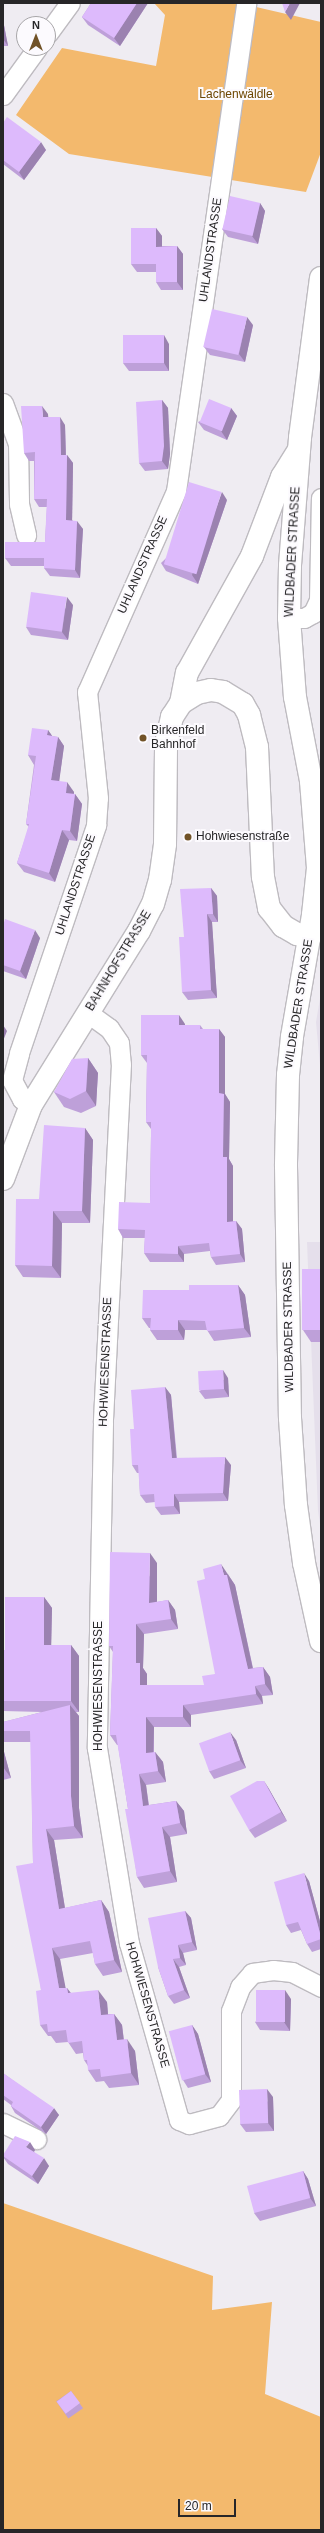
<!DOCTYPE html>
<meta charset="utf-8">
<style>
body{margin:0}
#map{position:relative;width:324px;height:2533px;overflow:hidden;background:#efecf2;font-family:Helvetica,sans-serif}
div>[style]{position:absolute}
.built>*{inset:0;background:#e5dfeb}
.green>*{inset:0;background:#f3b96d}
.roads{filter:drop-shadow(1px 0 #bebbc0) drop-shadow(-1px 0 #bebbc0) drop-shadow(0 1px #bebbc0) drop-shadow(0 -1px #bebbc0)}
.minor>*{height:19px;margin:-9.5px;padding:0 9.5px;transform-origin:9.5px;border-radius:9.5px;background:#fff}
.secondary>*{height:22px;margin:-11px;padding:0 11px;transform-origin:11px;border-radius:11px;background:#fff}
.primary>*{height:22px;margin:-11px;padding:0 11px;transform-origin:11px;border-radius:11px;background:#fff}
.wall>*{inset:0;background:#bea0d9;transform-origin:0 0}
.shaded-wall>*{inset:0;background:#9b82b0}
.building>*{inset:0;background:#ddbafc;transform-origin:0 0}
.dots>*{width:11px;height:11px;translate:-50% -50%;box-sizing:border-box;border:2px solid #fcfafe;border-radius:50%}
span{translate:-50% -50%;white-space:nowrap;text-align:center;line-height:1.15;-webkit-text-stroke:4px #fcfafe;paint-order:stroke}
.park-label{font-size:12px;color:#6d4602}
.street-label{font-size:12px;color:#272628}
.poi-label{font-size:12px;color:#272628}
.left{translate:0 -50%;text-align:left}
.frame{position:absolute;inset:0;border:4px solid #272628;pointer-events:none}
.north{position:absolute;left:16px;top:16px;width:40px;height:40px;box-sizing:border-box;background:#fcfafe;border:1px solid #a7a5a8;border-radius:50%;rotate:0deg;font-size:11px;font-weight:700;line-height:16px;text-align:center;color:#272628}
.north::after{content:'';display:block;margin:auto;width:14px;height:18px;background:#715227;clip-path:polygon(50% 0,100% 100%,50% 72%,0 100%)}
.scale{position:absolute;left:178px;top:2499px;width:58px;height:18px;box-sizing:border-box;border:2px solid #272628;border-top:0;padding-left:5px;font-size:12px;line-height:14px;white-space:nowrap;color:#272628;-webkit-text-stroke:3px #fcfafe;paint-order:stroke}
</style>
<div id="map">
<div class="built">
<div style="clip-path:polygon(321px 993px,321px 1076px,316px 1022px)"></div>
<div style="clip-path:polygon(307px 1242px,321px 1242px,321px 1530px,318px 1511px)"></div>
</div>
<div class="green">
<div style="clip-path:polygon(154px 3px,239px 3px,321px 22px,321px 152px,306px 192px,69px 154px,16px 115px,62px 48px,156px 66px,165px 15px)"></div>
<div style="clip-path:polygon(3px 2203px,213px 2276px,212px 2310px,272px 2302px,265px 2394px,321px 2417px,321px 2530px,3px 2530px)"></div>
</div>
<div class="roads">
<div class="minor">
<div style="left:48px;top:33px;width:37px;rotate:-54deg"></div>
<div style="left:3px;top:95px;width:58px;rotate:-54.1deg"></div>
<div style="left:3px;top:403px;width:44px;rotate:69.9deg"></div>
<div style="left:18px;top:444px;width:60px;rotate:89deg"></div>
<div style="left:19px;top:504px;width:32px;rotate:77deg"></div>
<div style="left:289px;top:618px;width:15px"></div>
<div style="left:304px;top:618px;width:10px;rotate:-29deg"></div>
<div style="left:313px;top:613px;width:14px;rotate:-65deg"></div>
<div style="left:319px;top:600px;width:102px;rotate:-88.9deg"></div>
<div style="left:88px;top:1013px;width:26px;rotate:36deg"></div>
<div style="left:109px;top:1028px;width:18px;rotate:56deg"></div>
<div style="left:119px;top:1043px;width:21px;rotate:85deg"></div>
<div style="left:121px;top:1064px;width:359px;rotate:92.9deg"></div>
<div style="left:103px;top:1423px;width:325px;rotate:91.1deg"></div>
<div style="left:97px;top:1748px;width:198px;rotate:80.7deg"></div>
<div style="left:129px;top:1943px;width:184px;rotate:74.2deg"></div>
<div style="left:179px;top:2120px;width:11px;rotate:22deg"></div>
<div style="left:189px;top:2124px;width:31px;rotate:-15deg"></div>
<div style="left:219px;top:2116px;width:20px;rotate:-53deg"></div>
<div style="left:231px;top:2100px;width:89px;rotate:-90deg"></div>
<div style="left:231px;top:2011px;width:26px;rotate:-69deg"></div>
<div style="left:240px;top:1987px;width:18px;rotate:-49deg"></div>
<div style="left:252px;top:1973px;width:21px;rotate:-8deg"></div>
<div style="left:273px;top:1970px;width:19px;rotate:6deg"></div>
<div style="left:292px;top:1972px;width:33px;rotate:27deg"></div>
<div style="left:31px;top:1105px;width:11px;rotate:-146deg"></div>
<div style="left:22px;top:1099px;width:21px;rotate:-118deg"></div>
<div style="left:12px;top:1080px;width:28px;rotate:-75deg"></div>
<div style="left:19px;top:1053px;width:241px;rotate:-71.3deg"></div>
<div style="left:96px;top:825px;width:27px;rotate:-86deg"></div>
<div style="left:98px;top:798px;width:107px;rotate:-95.9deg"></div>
<div style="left:87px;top:692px;width:220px;rotate:-66.1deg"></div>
<div style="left:176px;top:491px;width:493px;rotate:-81.8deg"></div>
<div style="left:3px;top:2123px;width:37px;rotate:26deg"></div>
</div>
<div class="secondary">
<div style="left:181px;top:703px;width:31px;rotate:-79deg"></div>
<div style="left:187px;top:673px;width:134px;rotate:-60.9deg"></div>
<div style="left:252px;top:556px;width:85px;rotate:-69.2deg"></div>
<div style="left:282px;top:477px;width:32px;rotate:-58deg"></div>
<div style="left:3px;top:1179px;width:79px;rotate:-69.3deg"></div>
<div style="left:31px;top:1105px;width:205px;rotate:-58.2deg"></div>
<div style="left:139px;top:931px;width:30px;rotate:-63deg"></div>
<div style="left:153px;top:904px;width:25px;rotate:-74deg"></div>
<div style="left:160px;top:880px;width:36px;rotate:-82deg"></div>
<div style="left:165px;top:844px;width:101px;rotate:-89.4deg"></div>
<div style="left:166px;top:743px;width:27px;rotate:-77deg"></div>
<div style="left:172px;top:717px;width:17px;rotate:-57deg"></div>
<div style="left:181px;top:703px;width:19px;rotate:-32deg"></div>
<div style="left:197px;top:693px;width:14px;rotate:-12deg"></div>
<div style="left:211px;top:690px;width:12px;rotate:9deg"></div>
<div style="left:223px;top:692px;width:23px;rotate:31deg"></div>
<div style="left:243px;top:704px;width:13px;rotate:61deg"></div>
<div style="left:249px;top:715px;width:33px;rotate:76deg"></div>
<div style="left:257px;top:747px;width:130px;rotate:87.4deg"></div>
<div style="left:263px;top:877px;width:32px;rotate:79deg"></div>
<div style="left:269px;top:908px;width:23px;rotate:52deg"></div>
<div style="left:283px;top:926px;width:16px;rotate:30deg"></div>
<div style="left:297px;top:934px;width:13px;rotate:13deg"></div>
</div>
<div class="primary">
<div style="left:321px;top:278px;width:161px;rotate:97.5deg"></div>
<div style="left:300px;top:438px;width:128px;rotate:94.5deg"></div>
<div style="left:290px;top:566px;width:52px;rotate:91.1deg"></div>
<div style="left:289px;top:618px;width:79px;rotate:85.7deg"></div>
<div style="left:295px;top:697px;width:86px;rotate:79.2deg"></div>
<div style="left:311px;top:781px;width:87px;rotate:85.4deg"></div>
<div style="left:318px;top:868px;width:47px;rotate:96.1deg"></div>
<div style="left:313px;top:915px;width:124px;rotate:99.8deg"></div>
<div style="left:292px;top:1037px;width:38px;rotate:96deg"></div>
<div style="left:288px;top:1075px;width:91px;rotate:91.3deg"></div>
<div style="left:286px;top:1166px;width:252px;rotate:89.1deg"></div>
<div style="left:290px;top:1418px;width:87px;rotate:86.1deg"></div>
<div style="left:296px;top:1505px;width:59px;rotate:82.1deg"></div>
<div style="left:304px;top:1563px;width:80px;rotate:77.7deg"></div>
</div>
</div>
<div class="wall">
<div style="clip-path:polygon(91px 3px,148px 3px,120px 46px,88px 25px,82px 17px)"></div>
<div style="clip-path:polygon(3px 20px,8px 46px,3px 46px)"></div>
<div style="clip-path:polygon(3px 123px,46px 150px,24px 180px,3px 164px)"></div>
<div style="clip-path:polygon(260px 203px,265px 211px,258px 244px,228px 237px,222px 229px)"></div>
<div style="clip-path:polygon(156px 228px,162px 236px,162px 246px,177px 246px,183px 254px,183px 290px,161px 290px,156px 282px,156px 272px,137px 272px,131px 264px)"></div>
<div style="clip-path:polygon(253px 325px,245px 362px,210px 355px,204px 347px)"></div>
<div style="clip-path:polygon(169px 344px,169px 371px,129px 371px,123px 363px)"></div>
<div style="clip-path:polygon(162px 400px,168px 408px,170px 454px,168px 469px,145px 471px,139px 463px)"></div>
<div style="clip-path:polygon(231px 408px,237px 416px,227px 440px,204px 430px,198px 422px)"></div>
<div style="clip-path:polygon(48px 414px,48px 417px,65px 425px,66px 455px,67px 455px,73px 463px,72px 520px,83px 529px,80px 578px,50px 576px,44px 568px,44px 566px,11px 566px,5px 558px,45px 542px,47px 507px,39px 507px,34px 499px,34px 461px,29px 461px,24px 453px)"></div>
<div style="clip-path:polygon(227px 500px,198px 584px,166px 571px,161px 563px)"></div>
<div style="clip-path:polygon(73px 605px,68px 640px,31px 635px,26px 627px)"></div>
<div style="clip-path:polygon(48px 730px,52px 736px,58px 737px,64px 746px,59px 781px,74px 792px,74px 794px,75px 794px,82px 804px,77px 841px,69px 840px,55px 882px,24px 872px,17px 863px,29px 827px,26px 824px,34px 765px,28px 755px)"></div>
<div style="clip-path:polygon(211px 888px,217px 896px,218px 922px,212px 922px,217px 998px,188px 1000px,182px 992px,184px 937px)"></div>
<div style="clip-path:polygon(3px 926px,40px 938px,26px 979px,3px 971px)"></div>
<div style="clip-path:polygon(185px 1024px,185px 1025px,200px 1025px,203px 1029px,219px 1029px,225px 1037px,225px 1094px,230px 1102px,229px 1159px,233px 1166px,233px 1221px,236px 1221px,242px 1229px,245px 1262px,216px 1265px,211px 1257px,210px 1251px,184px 1254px,184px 1262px,150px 1262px,144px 1253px,145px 1238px,123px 1238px,118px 1229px,150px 1203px,151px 1135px,151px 1129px,146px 1122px,147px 1063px,141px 1055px)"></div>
<div style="clip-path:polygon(88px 1058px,98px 1073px,96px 1106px,81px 1113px,64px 1107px,54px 1092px)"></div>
<div style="clip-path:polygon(85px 1128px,93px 1140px,90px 1223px,62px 1223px,61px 1278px,23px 1277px,15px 1265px,39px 1199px)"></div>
<div style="clip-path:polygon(321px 1269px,321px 1342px,311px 1342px,303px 1330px)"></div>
<div style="clip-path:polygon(238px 1285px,245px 1295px,251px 1337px,214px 1341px,207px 1330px,185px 1330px,184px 1340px,157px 1340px,150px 1330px,150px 1328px,149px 1328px,142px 1318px,189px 1290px)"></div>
<div style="clip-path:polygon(228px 1378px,229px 1397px,205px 1399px,199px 1391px)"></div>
<div style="clip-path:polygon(165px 1387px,171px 1395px,177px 1458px,231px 1465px,228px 1501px,179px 1502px,180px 1514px,161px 1515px,155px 1507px,155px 1502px,146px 1503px,140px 1495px,139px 1473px,137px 1473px,132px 1465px,134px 1429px)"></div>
<div style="clip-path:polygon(157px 1563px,157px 1602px,168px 1600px,175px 1610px,178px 1629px,144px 1634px,143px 1668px,147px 1674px,147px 1685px,204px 1685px,215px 1674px,228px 1574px,229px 1576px,235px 1585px,253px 1668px,263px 1667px,270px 1677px,273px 1695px,262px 1696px,263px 1704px,191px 1715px,191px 1727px,154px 1727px,154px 1752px,155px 1752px,163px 1762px,166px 1782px,146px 1785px,149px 1805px,176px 1801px,184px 1811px,187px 1834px,170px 1837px,177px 1882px,144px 1888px,137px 1877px,128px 1809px,118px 1745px,117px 1745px,110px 1735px,113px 1652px,109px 1646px)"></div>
<div style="clip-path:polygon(44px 1597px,52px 1608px,51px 1645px,71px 1645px,79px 1656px,79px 1712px,76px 1712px,79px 1716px,79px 1808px,83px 1838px,54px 1840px,65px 1908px,101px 1900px,109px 1912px,122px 1972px,103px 1976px,95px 1964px,93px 1953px,60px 1959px,65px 1988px,67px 1988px,71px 1993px,107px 2002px,108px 2014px,114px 2014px,122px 2025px,124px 2040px,135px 2051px,139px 2085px,109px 2088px,104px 2081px,96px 2082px,88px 2070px,88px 2066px,84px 2060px,83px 2053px,76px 2054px,68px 2042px,56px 2043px,51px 2036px,48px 2036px,40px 2025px,41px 1990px,33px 1863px,31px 1742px,3px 1742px,3px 1722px,42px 1712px,3px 1711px,3px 1650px,5px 1650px)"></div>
<div style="clip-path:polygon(236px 1740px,246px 1768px,214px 1779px,209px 1771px)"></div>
<div style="clip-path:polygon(3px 1748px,11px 1778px,3px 1780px)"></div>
<div style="clip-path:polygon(264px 1781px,269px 1789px,287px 1821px,255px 1838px,249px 1830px)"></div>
<div style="clip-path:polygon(309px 1881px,321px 1925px,321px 1949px,312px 1952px,307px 1944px,301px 1930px,291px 1933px,286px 1925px)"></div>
<div style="clip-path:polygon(185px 1911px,191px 1918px,197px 1950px,183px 1953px,186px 1965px,179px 1967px,190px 1998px,174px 2004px,168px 1996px,158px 1967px)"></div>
<div style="clip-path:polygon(291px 1999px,290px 2031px,260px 2030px,255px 2022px)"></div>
<div style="clip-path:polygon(192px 2025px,198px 2034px,211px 2082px,188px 2088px,183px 2080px)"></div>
<div style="clip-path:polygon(3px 2073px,59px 2115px,46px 2134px,15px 2113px,11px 2106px,11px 2105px,3px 2099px)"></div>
<div style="clip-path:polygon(273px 2097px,274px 2131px,246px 2132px,240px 2124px)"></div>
<div style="clip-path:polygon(35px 2150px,34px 2152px,49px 2166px,38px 2184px,8px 2164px,3px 2157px,3px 2155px)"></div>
<div style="clip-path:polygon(303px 2171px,308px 2179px,316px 2206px,260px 2221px,254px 2213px)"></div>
<div style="left:71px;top:2391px;width:21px;height:18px;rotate:55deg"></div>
</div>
<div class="shaded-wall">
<div style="clip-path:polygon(137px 3px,148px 3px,120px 46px,114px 38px)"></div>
<div style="clip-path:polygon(290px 3px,300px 3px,291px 20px,285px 12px)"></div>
<div style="clip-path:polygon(3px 20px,8px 46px,3px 39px)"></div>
<div style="clip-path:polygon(41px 142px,46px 150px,24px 180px,19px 172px)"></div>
<div style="clip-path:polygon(260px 203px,265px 211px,258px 244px,252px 236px)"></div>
<div style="clip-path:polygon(156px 228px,162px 236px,162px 255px,156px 247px)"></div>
<div style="clip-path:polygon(177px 246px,183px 254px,183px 290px,177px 282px)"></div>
<div style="clip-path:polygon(247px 317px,253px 325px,245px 362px,239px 354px)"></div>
<div style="clip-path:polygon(164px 335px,169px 344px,169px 371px,164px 363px)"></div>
<div style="clip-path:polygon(162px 400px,168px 408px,170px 454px,168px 469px,162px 461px)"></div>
<div style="clip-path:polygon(42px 406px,48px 414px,49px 425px,43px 417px)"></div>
<div style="clip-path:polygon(231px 408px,237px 416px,227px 440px,221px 431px)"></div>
<div style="clip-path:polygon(60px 417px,65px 425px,66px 463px,61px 455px)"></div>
<div style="clip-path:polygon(67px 455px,73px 463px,72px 528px,66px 520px)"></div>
<div style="clip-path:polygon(222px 492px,227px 500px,198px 584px,192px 575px)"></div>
<div style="clip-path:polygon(77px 521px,83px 529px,80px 578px,75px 570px)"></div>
<div style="clip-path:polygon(67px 597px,73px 605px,68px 640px,62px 632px)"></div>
<div style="clip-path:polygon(48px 730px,55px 740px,47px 735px)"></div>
<div style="clip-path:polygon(58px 737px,64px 746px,58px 790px,51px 780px)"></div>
<div style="clip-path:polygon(67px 782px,74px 792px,73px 803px,66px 793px)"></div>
<div style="clip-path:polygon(75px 794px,82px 804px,77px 841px,70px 831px)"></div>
<div style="clip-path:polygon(62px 830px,69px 840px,55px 882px,49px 873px)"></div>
<div style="clip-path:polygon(211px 888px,217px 896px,218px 922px,213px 914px)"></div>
<div style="clip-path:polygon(207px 914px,212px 922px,217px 998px,211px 990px)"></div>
<div style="clip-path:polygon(35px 930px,40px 938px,26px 979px,20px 971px)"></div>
<div style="clip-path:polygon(179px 1015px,185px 1024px,185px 1033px,179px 1025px)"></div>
<div style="clip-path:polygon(3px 1025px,7px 1031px,3px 1041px)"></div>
<div style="clip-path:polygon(219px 1029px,225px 1037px,225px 1094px,230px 1102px,229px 1159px,233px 1166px,233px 1230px,227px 1222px,219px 1093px)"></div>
<div style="clip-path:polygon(88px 1058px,98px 1073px,96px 1106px,86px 1091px)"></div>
<div style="clip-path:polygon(85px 1128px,93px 1140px,90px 1223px,82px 1211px)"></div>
<div style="clip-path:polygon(53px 1211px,62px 1223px,61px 1278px,52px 1266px)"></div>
<div style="clip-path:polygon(236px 1221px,242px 1229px,245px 1262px,240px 1254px)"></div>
<div style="clip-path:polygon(178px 1246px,184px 1254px,184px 1262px,178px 1254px)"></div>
<div style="clip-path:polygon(238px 1285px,245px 1295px,251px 1337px,244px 1328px)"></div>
<div style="clip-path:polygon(178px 1320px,185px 1330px,184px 1340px,178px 1330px)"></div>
<div style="clip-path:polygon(223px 1370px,228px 1378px,229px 1397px,224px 1389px)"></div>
<div style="clip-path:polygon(165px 1387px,171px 1395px,177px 1466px,172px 1458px)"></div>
<div style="clip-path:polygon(225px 1457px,231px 1465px,228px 1501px,223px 1493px)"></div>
<div style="clip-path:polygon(174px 1494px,179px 1502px,180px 1514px,174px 1506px)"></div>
<div style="clip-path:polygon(150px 1553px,157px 1563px,157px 1613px,149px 1603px)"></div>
<div style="clip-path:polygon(221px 1564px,235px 1585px,255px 1679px,248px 1669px)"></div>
<div style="clip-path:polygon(44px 1597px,52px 1608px,51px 1656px,44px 1645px)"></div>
<div style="clip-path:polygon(168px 1600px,175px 1610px,178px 1629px,171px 1619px)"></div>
<div style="clip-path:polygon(136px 1624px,144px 1634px,143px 1668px,147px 1674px,147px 1695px,140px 1685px,136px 1663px)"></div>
<div style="clip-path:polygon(71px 1645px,79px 1656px,79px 1712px,71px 1701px)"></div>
<div style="clip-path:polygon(263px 1667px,270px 1677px,273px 1695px,265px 1684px)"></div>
<div style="clip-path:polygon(255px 1686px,262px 1696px,263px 1704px,256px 1694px)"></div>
<div style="clip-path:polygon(70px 1705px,79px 1716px,79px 1808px,83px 1838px,74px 1826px,71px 1796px)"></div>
<div style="clip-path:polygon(183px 1705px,191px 1715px,191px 1727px,183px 1717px)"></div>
<div style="clip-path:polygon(146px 1717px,154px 1727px,153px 1763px,146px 1753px)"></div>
<div style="clip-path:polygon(230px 1732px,236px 1740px,246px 1768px,240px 1760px)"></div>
<div style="clip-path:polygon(3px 1748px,11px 1778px,3px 1767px)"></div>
<div style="clip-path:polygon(155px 1752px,163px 1762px,166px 1782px,158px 1771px)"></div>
<div style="clip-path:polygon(139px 1774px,146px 1785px,150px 1817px,143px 1806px)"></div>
<div style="clip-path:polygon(264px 1781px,269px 1789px,287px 1821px,281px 1812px)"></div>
<div style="clip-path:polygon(176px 1801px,184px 1811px,187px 1834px,180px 1823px)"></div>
<div style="clip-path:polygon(162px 1827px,170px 1837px,177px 1882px,170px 1871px)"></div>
<div style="clip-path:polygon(46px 1829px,54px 1840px,67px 1921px,59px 1909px)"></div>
<div style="clip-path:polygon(304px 1873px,309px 1881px,321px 1925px,321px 1937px)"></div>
<div style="clip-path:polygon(101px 1900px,109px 1912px,122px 1972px,114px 1960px)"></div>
<div style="clip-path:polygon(185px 1911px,191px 1918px,197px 1950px,192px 1942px)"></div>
<div style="clip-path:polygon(178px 1945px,183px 1953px,186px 1965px,180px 1958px)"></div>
<div style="clip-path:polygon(52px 1948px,60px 1959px,68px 2000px,59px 1988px)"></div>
<div style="clip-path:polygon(173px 1959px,179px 1967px,190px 1998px,184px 1990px)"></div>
<div style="clip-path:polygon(67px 1988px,75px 1999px,68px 1993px)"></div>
<div style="clip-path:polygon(98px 1990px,107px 2002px,109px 2027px,101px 2015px)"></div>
<div style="clip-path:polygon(285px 1990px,291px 1999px,290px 2031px,284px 2022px)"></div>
<div style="clip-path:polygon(114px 2014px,122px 2025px,125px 2052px,117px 2040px)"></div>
<div style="clip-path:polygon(192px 2025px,198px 2034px,211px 2082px,205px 2074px)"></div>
<div style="clip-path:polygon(127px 2039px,135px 2051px,139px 2085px,131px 2073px)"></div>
<div style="clip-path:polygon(267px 2089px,273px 2097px,274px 2131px,268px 2123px)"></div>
<div style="clip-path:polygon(54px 2108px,59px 2115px,46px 2134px,41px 2127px)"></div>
<div style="clip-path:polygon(30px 2142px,35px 2150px,32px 2155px,26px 2147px)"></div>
<div style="clip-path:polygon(44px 2158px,49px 2166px,38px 2184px,32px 2176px)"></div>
<div style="clip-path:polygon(303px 2171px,308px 2179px,316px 2206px,310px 2198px)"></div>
</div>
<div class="building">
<div style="clip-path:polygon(91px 3px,137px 3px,114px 38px,82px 17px)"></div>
<div style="clip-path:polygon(282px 3px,290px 3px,285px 12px)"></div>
<div style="clip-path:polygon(7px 117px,41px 142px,19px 172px,3px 160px,3px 123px)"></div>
<div style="left:230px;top:196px;width:31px;height:34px;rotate:13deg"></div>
<div style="clip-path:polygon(131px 228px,156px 228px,156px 247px,177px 246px,177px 282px,156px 282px,156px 264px,131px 264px)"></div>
<div style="left:212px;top:309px;width:36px;height:39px;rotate:13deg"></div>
<div style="left:123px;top:335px;width:41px;height:28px"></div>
<div style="left:209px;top:399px;width:24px;height:25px;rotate:22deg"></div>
<div style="clip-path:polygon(162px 400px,164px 446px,162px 461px,139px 463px,136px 402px)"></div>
<div style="clip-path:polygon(21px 406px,42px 406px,43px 417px,60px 417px,61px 455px,67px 455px,66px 520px,77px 521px,75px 570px,44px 568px,44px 558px,5px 558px,5px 542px,45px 542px,47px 499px,34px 499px,35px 452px,24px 453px)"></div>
<div style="left:189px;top:482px;width:34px;height:86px;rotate:17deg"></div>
<div style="left:31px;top:592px;width:36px;height:35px;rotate:8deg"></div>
<div style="clip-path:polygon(32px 728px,48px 730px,47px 735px,58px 737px,51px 780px,67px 782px,66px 793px,75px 794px,70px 831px,62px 830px,49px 873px,17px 863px,29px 824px,26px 824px,36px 756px,28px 755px)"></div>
<div style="clip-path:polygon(211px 888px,213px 914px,207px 914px,211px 990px,182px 992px,179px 937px,184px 937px,180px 889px)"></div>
<div style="clip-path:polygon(5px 919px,35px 930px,20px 971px,3px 965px,3px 926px)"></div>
<div style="clip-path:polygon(141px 1015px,179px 1015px,179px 1025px,200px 1025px,200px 1029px,219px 1029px,219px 1093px,224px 1094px,223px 1157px,227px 1157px,227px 1222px,236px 1221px,240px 1254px,211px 1257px,209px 1243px,178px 1246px,178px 1254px,144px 1253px,145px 1230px,118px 1229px,119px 1202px,150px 1203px,151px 1135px,153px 1136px,151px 1135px,151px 1122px,146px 1122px,147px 1055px,141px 1055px)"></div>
<div style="clip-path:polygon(88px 1058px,86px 1091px,70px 1099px,54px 1092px,72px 1059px)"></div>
<div style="clip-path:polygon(44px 1125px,85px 1128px,82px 1211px,53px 1211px,52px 1266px,15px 1265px,16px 1199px,39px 1199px)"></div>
<div style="left:302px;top:1269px;width:19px;height:61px"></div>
<div style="clip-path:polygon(189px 1285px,238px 1285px,244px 1328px,207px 1331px,205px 1321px,178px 1320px,178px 1330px,150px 1330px,151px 1318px,142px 1318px,143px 1290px,189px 1290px)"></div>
<div style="left:223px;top:1370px;width:19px;height:25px;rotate:87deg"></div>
<div style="clip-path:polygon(165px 1387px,172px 1458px,225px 1457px,223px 1493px,174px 1494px,174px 1506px,155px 1507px,154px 1494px,140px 1495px,138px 1465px,132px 1465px,130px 1429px,134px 1429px,131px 1390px)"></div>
<div style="clip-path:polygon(110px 1552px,150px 1553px,149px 1603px,168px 1600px,171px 1619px,136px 1624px,136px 1663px,140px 1663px,140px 1685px,204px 1685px,202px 1676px,215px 1674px,197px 1581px,205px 1579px,203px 1569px,221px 1564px,224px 1575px,227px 1575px,248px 1669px,263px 1667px,265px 1684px,255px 1686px,256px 1694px,183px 1705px,183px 1717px,146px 1717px,146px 1753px,155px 1752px,158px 1771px,139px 1774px,143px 1806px,176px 1801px,180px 1823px,162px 1827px,170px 1871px,137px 1877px,125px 1809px,128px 1809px,116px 1735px,110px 1735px,113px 1646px,109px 1646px)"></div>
<div style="clip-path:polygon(5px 1597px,44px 1597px,44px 1645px,71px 1645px,71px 1701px,3px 1701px,3px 1650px,5px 1650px)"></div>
<div style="clip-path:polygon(70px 1705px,71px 1796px,74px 1826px,46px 1829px,59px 1909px,101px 1900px,114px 1960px,95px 1964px,90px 1941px,52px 1948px,59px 1988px,67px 1988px,68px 1993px,98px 1990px,101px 2015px,114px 2014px,117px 2040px,127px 2039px,131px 2073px,101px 2077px,100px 2069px,88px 2070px,87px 2060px,84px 2060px,82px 2041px,68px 2043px,66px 2030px,48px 2032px,47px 2024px,40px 2025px,36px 1991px,41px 1990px,16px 1866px,33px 1863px,30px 1731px,3px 1731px,3px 1722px)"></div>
<div style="left:230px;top:1732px;width:30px;height:33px;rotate:70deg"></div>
<div style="clip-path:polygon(257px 1781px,264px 1781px,281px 1812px,249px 1830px,230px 1796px)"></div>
<div style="clip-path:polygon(304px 1873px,321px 1937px,321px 1939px,307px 1944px,298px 1922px,286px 1925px,274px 1882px)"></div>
<div style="clip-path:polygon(185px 1911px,192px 1942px,178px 1945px,180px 1958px,173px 1959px,184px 1990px,168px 1996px,158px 1967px,148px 1918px)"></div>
<div style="left:256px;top:1990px;width:29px;height:32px"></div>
<div style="left:192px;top:2025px;width:51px;height:24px;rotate:75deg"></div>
<div style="clip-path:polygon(3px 2073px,54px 2108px,41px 2127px,11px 2106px,13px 2102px,3px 2095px)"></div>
<div style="left:267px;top:2089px;width:34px;height:28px;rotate:88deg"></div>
<div style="clip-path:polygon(15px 2136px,30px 2142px,26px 2147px,44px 2158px,32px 2176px,3px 2156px,3px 2155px)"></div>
<div style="left:303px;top:2171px;width:28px;height:58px;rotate:75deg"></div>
<div style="left:71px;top:2391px;width:15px;height:18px;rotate:53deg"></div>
</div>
<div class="dots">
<div style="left:143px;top:738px;background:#715227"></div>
<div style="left:188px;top:837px;background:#715227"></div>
</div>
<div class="park-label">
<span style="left:236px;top:95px">Lachenwäldle</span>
</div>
<div class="street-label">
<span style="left:211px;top:250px;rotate:-82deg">UHLANDSTRASSE</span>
<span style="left:293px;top:552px;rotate:-87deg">WILDBADER STRASSE</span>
<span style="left:143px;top:565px;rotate:-66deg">UHLANDSTRASSE</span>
<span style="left:76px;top:885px;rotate:-72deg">UHLANDSTRASSE</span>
<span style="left:119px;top:961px;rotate:-59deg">BAHNHOFSTRASSE</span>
<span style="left:299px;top:1004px;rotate:-81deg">WILDBADER STRASSE</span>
<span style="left:289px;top:1327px;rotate:-91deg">WILDBADER STRASSE</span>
<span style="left:106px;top:1362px;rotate:-88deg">HOHWIESENSTRASSE</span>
<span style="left:99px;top:1686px;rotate:-90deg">HOHWIESENSTRASSE</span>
<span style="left:147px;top:2005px;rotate:74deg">HOHWIESENSTRASSE</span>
</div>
<div class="poi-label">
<span class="left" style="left:151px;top:738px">Birkenfeld<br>Bahnhof</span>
<span class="left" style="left:196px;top:837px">Hohwiesenstraße</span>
</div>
<div class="frame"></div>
<div class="north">N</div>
<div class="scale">20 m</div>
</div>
